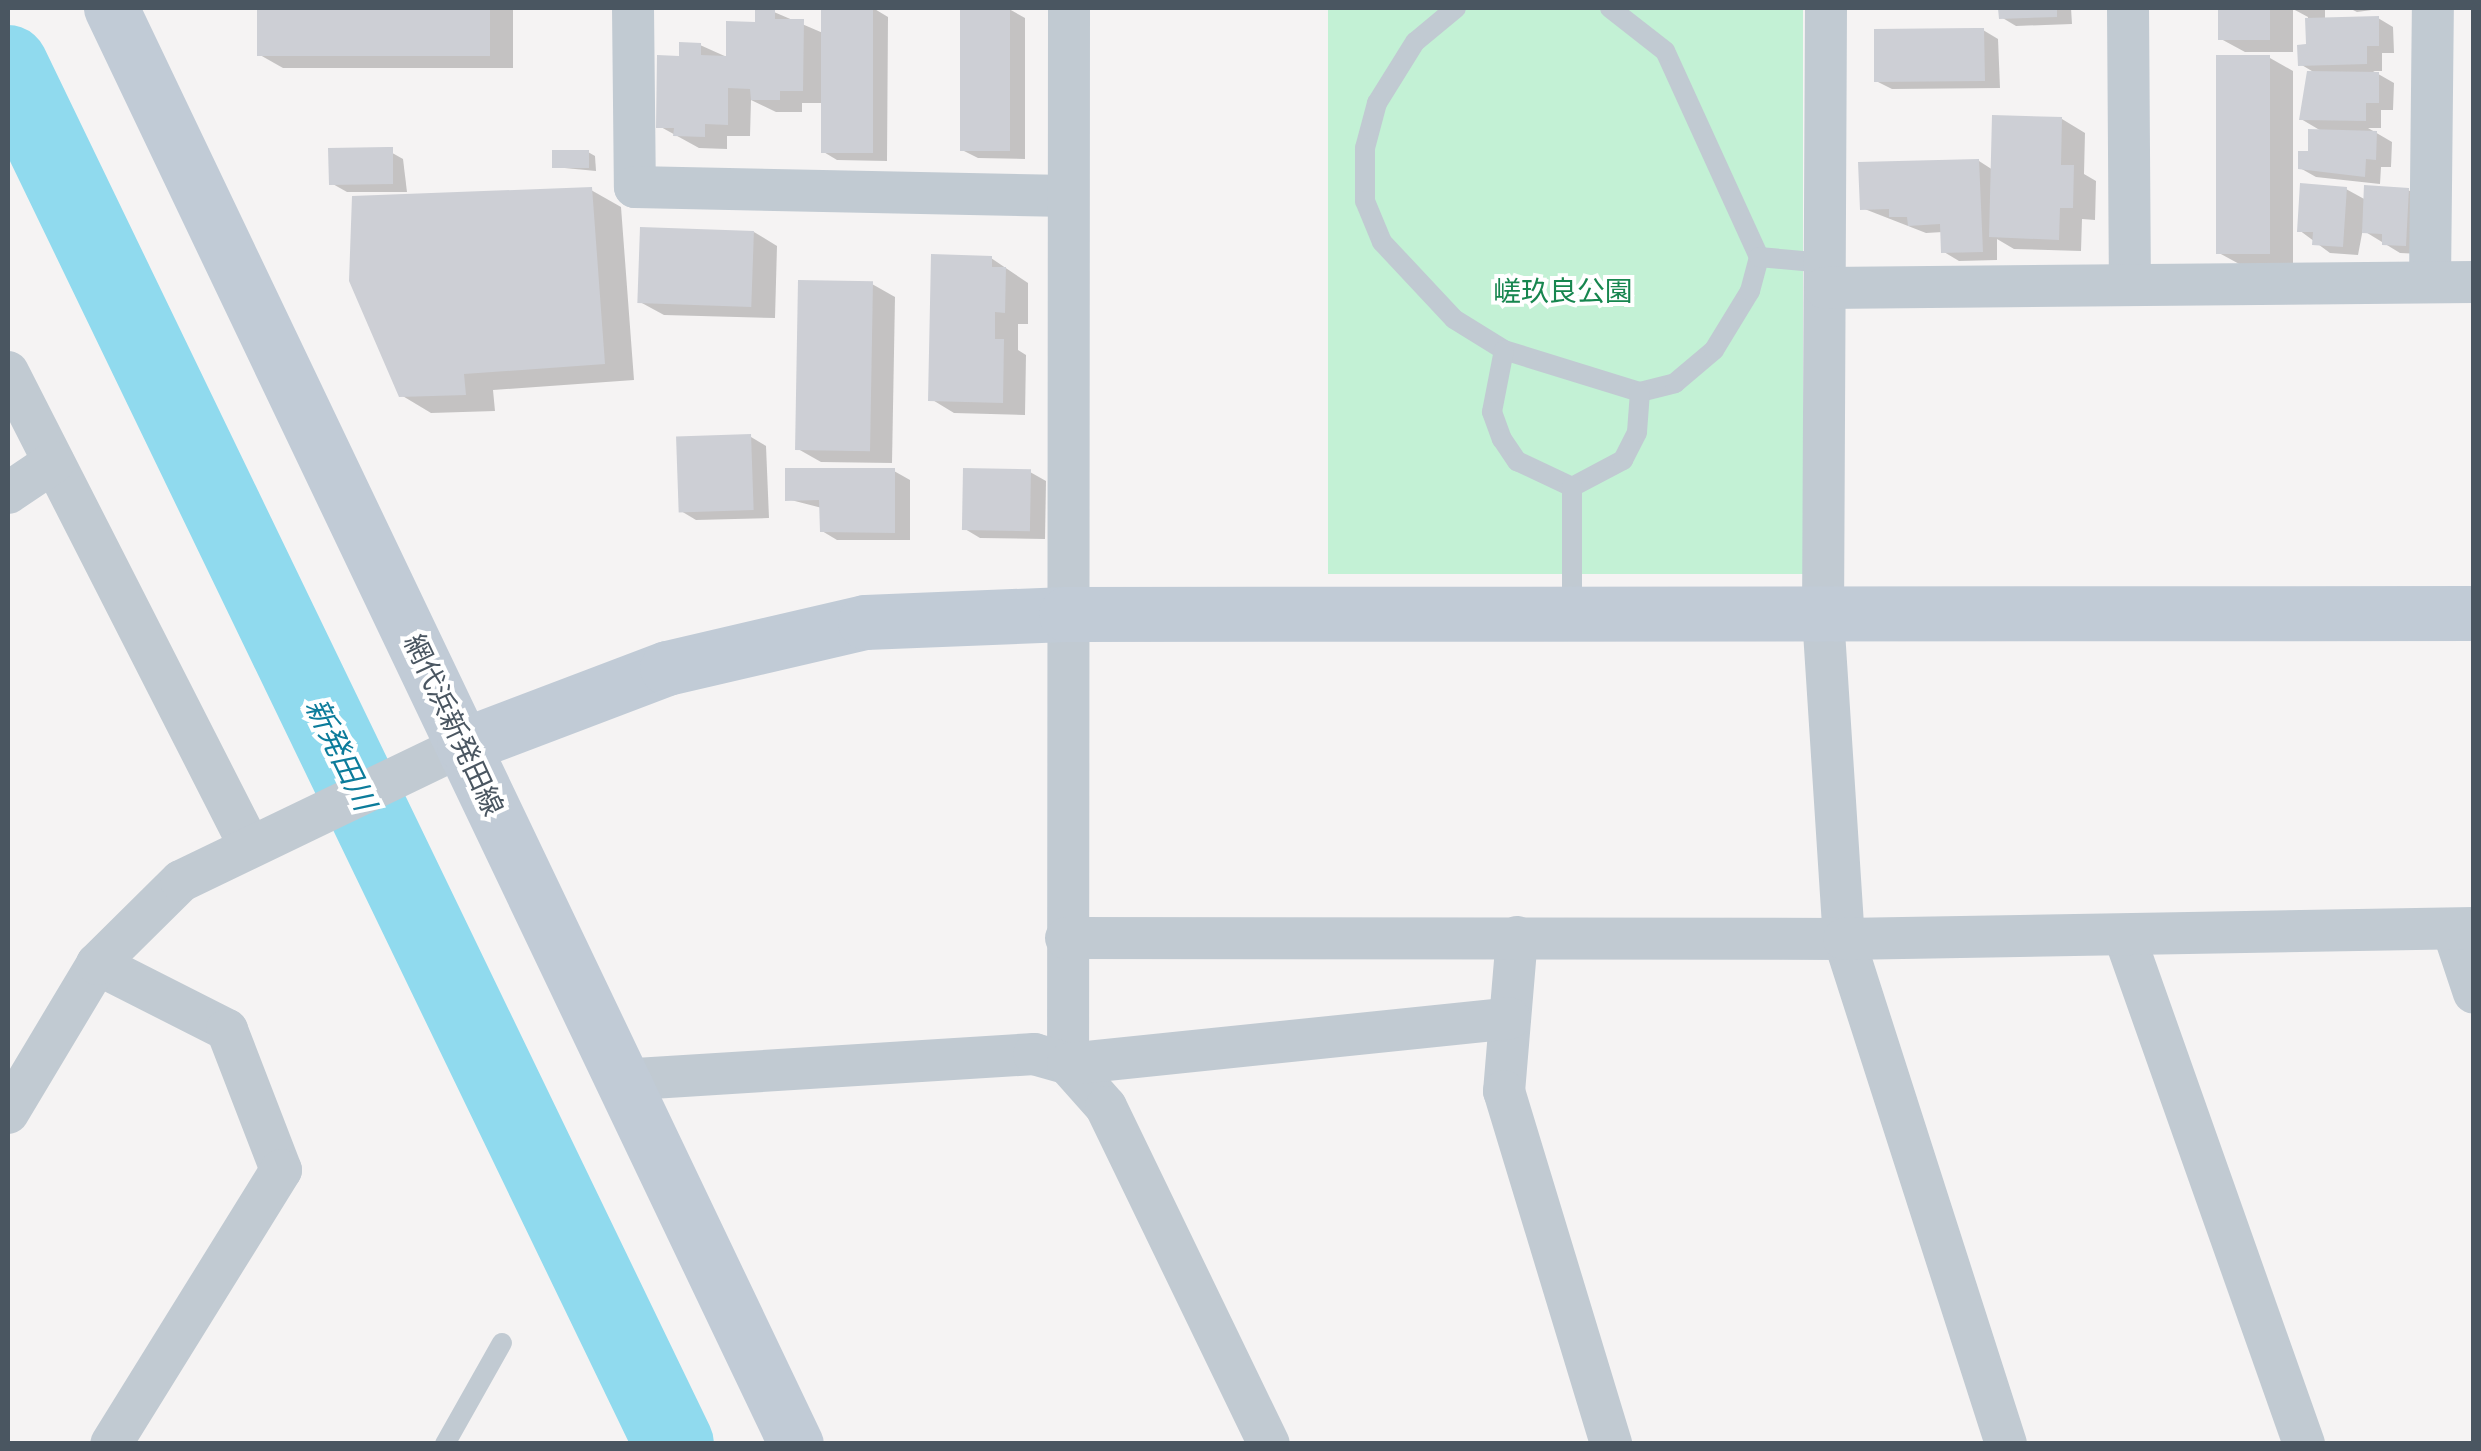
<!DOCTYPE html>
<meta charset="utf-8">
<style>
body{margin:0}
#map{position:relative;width:2481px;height:1451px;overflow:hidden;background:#f5f3f3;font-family:"PT Sans","Noto Sans JP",sans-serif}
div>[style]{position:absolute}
.green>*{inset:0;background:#c3f1d5;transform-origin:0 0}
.shadow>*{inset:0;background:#0003}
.river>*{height:80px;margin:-40px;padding:0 40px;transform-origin:40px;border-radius:40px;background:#90daee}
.building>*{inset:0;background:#cdcfd5;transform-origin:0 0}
.lane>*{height:20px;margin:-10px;padding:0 10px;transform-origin:10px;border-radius:10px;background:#c1cad2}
.street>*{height:42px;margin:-21px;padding:0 21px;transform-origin:21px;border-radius:21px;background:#c1cad2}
.secondary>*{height:55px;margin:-27.5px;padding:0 27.5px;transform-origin:27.5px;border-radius:27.5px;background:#c1cbd6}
span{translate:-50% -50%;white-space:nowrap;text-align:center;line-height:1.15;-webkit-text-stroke:8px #fff;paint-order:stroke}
.park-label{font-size:28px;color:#17864f}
.street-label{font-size:28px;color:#4a5661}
.water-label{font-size:30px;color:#0c7c9b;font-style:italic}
.frame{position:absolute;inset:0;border:10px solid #4a5661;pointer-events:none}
</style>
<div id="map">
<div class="green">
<div style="left:1328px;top:8px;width:475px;height:566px"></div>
</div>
<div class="shadow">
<div style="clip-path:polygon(260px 8px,513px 8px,513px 68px,283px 68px,260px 55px)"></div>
<div style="clip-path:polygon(823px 8px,873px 8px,888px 17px,887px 161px,837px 160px,822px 151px,822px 103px,802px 103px,802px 112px,776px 112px,751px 100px,750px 136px,727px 136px,727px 149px,699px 148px,659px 126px,682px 58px,700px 45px,729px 58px,774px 12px,823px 33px)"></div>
<div style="clip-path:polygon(2001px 8px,2071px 8px,2072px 24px,2016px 26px,2001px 17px)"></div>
<div style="clip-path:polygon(2221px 8px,2325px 8px,2325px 20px,2378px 18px,2393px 27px,2394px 53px,2382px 53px,2382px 71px,2373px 71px,2394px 83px,2393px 110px,2381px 110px,2381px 128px,2368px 128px,2392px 142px,2391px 167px,2381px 167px,2380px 184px,2316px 177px,2300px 168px,2323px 132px,2301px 119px,2317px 74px,2300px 64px,2309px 47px,2308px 17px,2293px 9px,2293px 52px,2245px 52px,2221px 39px)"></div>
<div style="clip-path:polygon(2349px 8px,2386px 8px,2357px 12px)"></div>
<div style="clip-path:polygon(1009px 9px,1025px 18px,1025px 159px,978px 158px,962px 150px)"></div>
<div style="clip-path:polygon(1983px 30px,1998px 39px,2000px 88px,1892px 89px,1876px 81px)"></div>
<div style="clip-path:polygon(2270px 58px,2293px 71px,2293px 266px,2243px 266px,2219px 253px)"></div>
<div style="clip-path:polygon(2062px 119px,2085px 133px,2084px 174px,2096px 181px,2095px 220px,2082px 219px,2081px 251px,2014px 249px,1997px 239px,1997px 260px,1959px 261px,1944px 252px,1943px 232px,1926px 233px,1862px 208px,1979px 161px,1993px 170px)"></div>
<div style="clip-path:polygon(387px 150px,403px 159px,407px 192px,347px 192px,331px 183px)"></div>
<div style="clip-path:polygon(588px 152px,595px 156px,596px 171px,554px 167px)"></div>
<div style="clip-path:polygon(2346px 189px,2366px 200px,2408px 190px,2424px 199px,2421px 254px,2400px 253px,2364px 231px,2365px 218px,2358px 255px,2330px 253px,2299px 230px)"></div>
<div style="clip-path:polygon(591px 190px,621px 207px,634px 380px,493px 390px,495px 411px,431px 413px,401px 395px)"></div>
<div style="clip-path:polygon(754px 232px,777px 246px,775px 318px,664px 315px,640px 302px)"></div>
<div style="clip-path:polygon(991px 258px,1028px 283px,1028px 324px,1018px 324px,1018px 350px,1026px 355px,1025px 415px,954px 413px,931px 399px)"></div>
<div style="clip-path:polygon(872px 284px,895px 297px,892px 463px,821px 462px,798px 449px)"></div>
<div style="clip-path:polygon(751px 437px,766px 446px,769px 518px,696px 520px,681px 511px)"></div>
<div style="clip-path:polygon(894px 471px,910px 480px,910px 540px,837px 540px,822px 531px,822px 508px,787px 499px)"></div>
<div style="clip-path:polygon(1030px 472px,1046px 481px,1045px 539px,980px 538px,965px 529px)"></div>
</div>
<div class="river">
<div style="left:8px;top:65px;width:1531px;rotate:64.22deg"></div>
</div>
<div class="building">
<div style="left:257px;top:8px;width:233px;height:48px"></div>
<div style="left:821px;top:8px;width:52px;height:145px"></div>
<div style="left:960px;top:8px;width:50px;height:143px"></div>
<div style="clip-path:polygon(1998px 8px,2057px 8px,2057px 17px,1999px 19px)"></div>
<div style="left:2218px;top:8px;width:52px;height:32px"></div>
<div style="clip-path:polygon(755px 9px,775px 10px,775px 19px,804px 19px,803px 91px,780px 91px,780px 100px,751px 100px,750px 89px,728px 88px,728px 125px,705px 124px,705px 137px,673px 136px,674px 128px,656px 128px,657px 55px,679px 56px,679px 42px,701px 43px,701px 55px,726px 56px,726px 21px,755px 22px)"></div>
<div style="clip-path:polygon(2379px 16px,2379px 46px,2367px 46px,2367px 64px,2298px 66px,2297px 45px,2306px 44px,2305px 18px)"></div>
<div style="clip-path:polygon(1975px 28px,1984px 28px,1985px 81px,1874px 82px,1874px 29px)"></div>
<div style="left:2270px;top:55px;width:199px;height:54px;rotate:90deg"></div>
<div style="clip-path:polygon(2307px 71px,2379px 72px,2379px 103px,2366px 103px,2366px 121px,2299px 120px)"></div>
<div style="clip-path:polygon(1992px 115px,2062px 117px,2061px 165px,2074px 165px,2073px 208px,2060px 208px,2059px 240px,1989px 237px)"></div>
<div style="clip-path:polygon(2308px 129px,2377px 131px,2376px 160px,2366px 159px,2365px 177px,2298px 169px,2298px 151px,2308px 151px)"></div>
<div style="clip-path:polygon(388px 147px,393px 147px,393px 184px,329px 185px,328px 148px)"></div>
<div style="left:552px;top:150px;width:37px;height:18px"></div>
<div style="clip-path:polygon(1979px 159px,1983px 252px,1941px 253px,1940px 224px,1908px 226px,1907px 217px,1889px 217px,1889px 209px,1860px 210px,1858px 162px)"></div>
<div style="clip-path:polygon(2300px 183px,2347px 187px,2343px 247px,2312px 245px,2313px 232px,2297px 232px)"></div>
<div style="clip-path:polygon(2364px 185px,2409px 188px,2406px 246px,2382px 245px,2382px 234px,2362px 233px)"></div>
<div style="clip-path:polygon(592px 187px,605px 364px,464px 374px,466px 395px,399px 397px,349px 281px,352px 196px)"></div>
<div style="left:640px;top:227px;width:114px;height:76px;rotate:2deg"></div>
<div style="clip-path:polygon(931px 254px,992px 256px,992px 267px,1006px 267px,1005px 313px,995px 312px,995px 339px,1004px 339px,1003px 403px,928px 401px)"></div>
<div style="left:798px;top:280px;width:75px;height:170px;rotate:1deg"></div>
<div style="left:751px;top:434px;width:76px;height:75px;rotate:88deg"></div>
<div style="clip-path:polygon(785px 468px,895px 468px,895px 533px,820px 532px,819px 500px,785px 501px)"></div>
<div style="left:963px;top:468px;width:68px;height:62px;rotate:1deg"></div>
</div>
<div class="lane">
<div style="left:1456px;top:8px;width:53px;rotate:140.3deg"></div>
<div style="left:1415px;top:42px;width:72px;rotate:121.9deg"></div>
<div style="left:1377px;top:103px;width:47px;rotate:104.9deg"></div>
<div style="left:1365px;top:148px;width:53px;rotate:90deg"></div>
<div style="left:1365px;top:201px;width:44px;rotate:67.5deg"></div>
<div style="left:1382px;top:242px;width:105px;rotate:46.9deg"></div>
<div style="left:1454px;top:319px;width:59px;rotate:31.8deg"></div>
<div style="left:1504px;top:350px;width:142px;rotate:17.2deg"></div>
<div style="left:1640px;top:392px;width:36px;rotate:-14deg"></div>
<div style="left:1675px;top:383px;width:51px;rotate:-40.2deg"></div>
<div style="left:1714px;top:350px;width:69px;rotate:-58.6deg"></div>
<div style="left:1750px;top:291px;width:35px;rotate:-75deg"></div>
<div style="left:1759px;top:257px;width:226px;rotate:-114.5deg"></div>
<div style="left:1665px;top:51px;width:70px;rotate:-142deg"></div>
<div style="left:1759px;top:257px;width:66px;rotate:5.2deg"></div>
<div style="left:1504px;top:350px;width:63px;rotate:101deg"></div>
<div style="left:1492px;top:412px;width:29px;rotate:70deg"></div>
<div style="left:1502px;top:439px;width:27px;rotate:56deg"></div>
<div style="left:1517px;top:461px;width:61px;rotate:25.3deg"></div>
<div style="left:1572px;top:487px;width:58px;rotate:-27.9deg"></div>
<div style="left:1623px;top:460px;width:31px;rotate:-63deg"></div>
<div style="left:1637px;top:432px;width:40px;rotate:-85.7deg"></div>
<div style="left:1572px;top:610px;width:123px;rotate:-90deg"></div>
<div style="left:445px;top:1444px;width:116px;rotate:-60.6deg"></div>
</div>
<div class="street">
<div style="left:633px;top:8px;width:179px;rotate:89.4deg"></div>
<div style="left:635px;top:187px;width:433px;rotate:1.2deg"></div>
<div style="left:1069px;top:8px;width:1056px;rotate:90.05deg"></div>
<div style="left:1068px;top:1064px;width:57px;rotate:48.5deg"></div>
<div style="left:1106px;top:1107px;width:374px;rotate:64.2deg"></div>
<div style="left:1826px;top:8px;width:608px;rotate:90.28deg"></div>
<div style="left:1823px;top:616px;width:324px;rotate:86.3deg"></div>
<div style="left:1844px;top:939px;width:530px;rotate:72.21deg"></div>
<div style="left:2128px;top:8px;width:277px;rotate:89.6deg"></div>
<div style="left:2430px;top:282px;width:274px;rotate:-89.4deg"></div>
<div style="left:1825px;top:288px;width:649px;rotate:-0.53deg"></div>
<div style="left:8px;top:372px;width:529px;rotate:63deg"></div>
<div style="left:8px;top:493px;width:55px;rotate:-34deg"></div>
<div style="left:2453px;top:930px;width:66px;rotate:71.6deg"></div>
<div style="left:2124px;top:935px;width:540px;rotate:70.52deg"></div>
<div style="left:1517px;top:937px;width:155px;rotate:94.8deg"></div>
<div style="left:1504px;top:1091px;width:369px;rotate:73.1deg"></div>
<div style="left:1066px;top:938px;width:778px;rotate:0.07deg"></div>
<div style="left:1844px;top:939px;width:630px;rotate:-1deg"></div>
<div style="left:97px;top:964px;width:146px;rotate:26.9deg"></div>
<div style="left:227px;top:1030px;width:150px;rotate:68.9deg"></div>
<div style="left:281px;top:1170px;width:322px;rotate:121.8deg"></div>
<div style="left:620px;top:1080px;width:415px;rotate:-3.6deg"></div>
<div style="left:1034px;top:1054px;width:35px;rotate:16deg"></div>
<div style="left:1068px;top:1064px;width:444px;rotate:-5.9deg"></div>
<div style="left:8px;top:1113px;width:174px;rotate:-59.1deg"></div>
<div style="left:97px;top:964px;width:118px;rotate:-44.7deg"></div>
<div style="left:181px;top:881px;width:314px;rotate:-25.7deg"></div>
</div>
<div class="secondary">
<div style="left:111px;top:8px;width:1591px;rotate:64.5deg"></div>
<div style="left:464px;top:745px;width:217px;rotate:-20.8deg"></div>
<div style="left:667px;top:668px;width:203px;rotate:-13.1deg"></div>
<div style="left:865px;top:622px;width:201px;rotate:-2.3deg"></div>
<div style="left:1066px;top:614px;width:1408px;rotate:-0.04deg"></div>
</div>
<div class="park-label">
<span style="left:1563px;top:291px">嵯玖良公園</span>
</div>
<div class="street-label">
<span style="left:454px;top:725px;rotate:65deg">網代浜新発田線</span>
</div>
<div class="water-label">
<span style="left:341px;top:754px;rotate:64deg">新発田川</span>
</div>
<div class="frame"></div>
</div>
